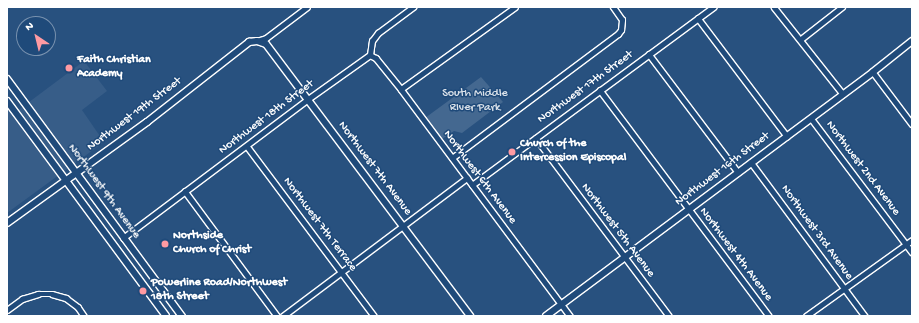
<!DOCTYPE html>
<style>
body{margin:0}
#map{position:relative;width:919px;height:323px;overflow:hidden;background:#28517f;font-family:"Gochi Hand",sans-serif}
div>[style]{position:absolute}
.built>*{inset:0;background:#375d88}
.green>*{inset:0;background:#446890}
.roads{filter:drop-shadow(1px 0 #fff) drop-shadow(-1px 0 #fff) drop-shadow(0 1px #fff) drop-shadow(0 -1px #fff)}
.street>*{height:4.5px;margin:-2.25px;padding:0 2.25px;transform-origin:2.25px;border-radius:2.25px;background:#1f4a7a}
.secondary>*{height:6px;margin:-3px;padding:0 3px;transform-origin:3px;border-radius:3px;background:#1f4a7a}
.dots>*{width:11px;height:11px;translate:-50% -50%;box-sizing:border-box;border:2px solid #1f4a7a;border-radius:50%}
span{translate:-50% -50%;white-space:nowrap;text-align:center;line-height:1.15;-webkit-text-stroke:3px #1f4a7a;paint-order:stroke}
.poi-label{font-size:12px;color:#fff;font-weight:700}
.left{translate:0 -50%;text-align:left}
.street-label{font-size:12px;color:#fff}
.park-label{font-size:12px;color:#dae1e9}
.frame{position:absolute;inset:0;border:8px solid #fff;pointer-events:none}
.north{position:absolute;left:16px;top:16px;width:40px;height:40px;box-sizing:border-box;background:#1f4a7a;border:1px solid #7992af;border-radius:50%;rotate:325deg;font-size:11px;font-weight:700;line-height:16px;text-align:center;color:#fff}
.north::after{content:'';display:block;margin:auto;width:14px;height:18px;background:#ff9aa2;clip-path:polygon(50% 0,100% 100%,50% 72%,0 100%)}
</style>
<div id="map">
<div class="built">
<div style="clip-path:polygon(84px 61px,107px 91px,82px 110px,104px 142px,7px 213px,7px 106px,13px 114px)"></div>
</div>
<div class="green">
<div style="clip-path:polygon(481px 77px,503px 102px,462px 133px,454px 131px,442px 139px,425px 118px)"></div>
</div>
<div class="roads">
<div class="street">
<div style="left:774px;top:7px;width:111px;rotate:51.6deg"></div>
<div style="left:698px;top:18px;width:148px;rotate:53deg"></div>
<div style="left:801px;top:39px;width:52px;rotate:-38deg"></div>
<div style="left:257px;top:41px;width:9px;rotate:-18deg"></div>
<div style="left:266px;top:38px;width:51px;rotate:-37.1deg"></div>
<div style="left:649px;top:54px;width:148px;rotate:53deg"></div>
<div style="left:370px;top:55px;width:7px;rotate:27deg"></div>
<div style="left:376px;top:58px;width:40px;rotate:51deg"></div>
<div style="left:401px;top:89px;width:283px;rotate:53.3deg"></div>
<div style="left:370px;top:55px;width:14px;rotate:-82deg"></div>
<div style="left:372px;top:41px;width:10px;rotate:-53deg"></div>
<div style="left:378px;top:33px;width:44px;rotate:-36.6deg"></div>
<div style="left:873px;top:72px;width:65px;rotate:53.1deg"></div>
<div style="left:401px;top:89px;width:140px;rotate:-35.7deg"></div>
<div style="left:600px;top:90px;width:282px;rotate:53.2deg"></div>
<div style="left:811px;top:118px;width:168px;rotate:53deg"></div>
<div style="left:536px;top:138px;width:222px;rotate:53.2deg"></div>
<div style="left:247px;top:146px;width:212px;rotate:53.2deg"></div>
<div style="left:452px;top:158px;width:207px;rotate:-36.8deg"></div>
<div style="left:618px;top:34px;width:5px;rotate:-53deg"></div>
<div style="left:621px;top:30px;width:10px;rotate:-84deg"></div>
<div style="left:622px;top:20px;width:16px;rotate:-125deg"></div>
<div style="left:751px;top:162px;width:192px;rotate:53.5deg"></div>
<div style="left:472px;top:185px;width:300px;rotate:-36.4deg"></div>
<div style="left:185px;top:191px;width:155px;rotate:53.6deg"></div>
<div style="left:123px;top:238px;width:231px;rotate:-36.9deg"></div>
<div style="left:308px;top:99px;width:76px;rotate:-35.4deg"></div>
<div style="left:7px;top:310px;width:19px;rotate:-36deg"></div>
<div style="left:22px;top:299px;width:17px;rotate:-17deg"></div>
<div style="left:38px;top:294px;width:14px"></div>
<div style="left:52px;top:294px;width:15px;rotate:16deg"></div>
<div style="left:66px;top:298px;width:15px;rotate:37deg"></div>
<div style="left:78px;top:307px;width:11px;rotate:56deg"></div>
<div style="left:283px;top:316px;width:230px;rotate:-36.9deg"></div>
<div style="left:806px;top:316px;width:130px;rotate:-35.6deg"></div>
</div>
<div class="secondary">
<div style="left:7px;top:79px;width:295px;rotate:53.6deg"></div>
<div style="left:7px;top:101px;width:267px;rotate:53.5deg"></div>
<div style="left:7px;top:223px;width:173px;rotate:-35.8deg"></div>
<div style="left:147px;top:122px;width:130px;rotate:-38.1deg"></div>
<div style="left:249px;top:42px;width:8px;rotate:-7deg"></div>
<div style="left:257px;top:41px;width:9px;rotate:18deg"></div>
<div style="left:266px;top:44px;width:340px;rotate:53.1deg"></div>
<div style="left:546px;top:316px;width:408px;rotate:-36.7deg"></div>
<div style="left:873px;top:72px;width:50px;rotate:-38.5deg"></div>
</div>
</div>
<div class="dots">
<div style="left:69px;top:68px;background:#ff9aa2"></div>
<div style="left:512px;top:152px;background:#ff9aa2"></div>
<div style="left:165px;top:244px;background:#ff9aa2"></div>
<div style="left:143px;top:291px;background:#ff9aa2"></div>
</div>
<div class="poi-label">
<span class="left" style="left:77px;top:68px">Faith Christian<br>Academy</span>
<span class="left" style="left:520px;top:152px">Church of the<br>Intercession Episcopal</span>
<span class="left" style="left:173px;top:244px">Northside<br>Church of Christ</span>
<span class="left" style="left:151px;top:291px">Powerline Road/Northwest<br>18th Street</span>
</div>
<div class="street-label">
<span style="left:586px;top:88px;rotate:-36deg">Northwest 17th Street</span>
<span style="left:135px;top:115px;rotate:-37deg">Northwest 19th Street</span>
<span style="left:267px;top:118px;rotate:-37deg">Northwest 18th Street</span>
<span style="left:374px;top:169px;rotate:53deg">Northwest 7th Avenue</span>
<span style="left:862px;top:169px;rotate:53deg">Northwest 2nd Avenue</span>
<span style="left:723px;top:170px;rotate:-37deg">Northwest 16th Street</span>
<span style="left:479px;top:178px;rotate:53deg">Northwest 6th Avenue</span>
<span style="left:103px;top:192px;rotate:54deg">Northwest 9th Avenue</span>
<span style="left:319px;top:225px;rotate:53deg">Northwest 7th Terrace</span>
<span style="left:617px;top:231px;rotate:53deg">Northwest 5th Avenue</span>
<span style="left:816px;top:233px;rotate:54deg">Northwest 3rd Avenue</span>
<span style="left:735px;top:255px;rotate:53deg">Northwest 4th Avenue</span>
</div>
<div class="park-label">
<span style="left:475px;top:102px">South Middle<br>RIver Park</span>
</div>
<div class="frame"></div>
<div class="north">N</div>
</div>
